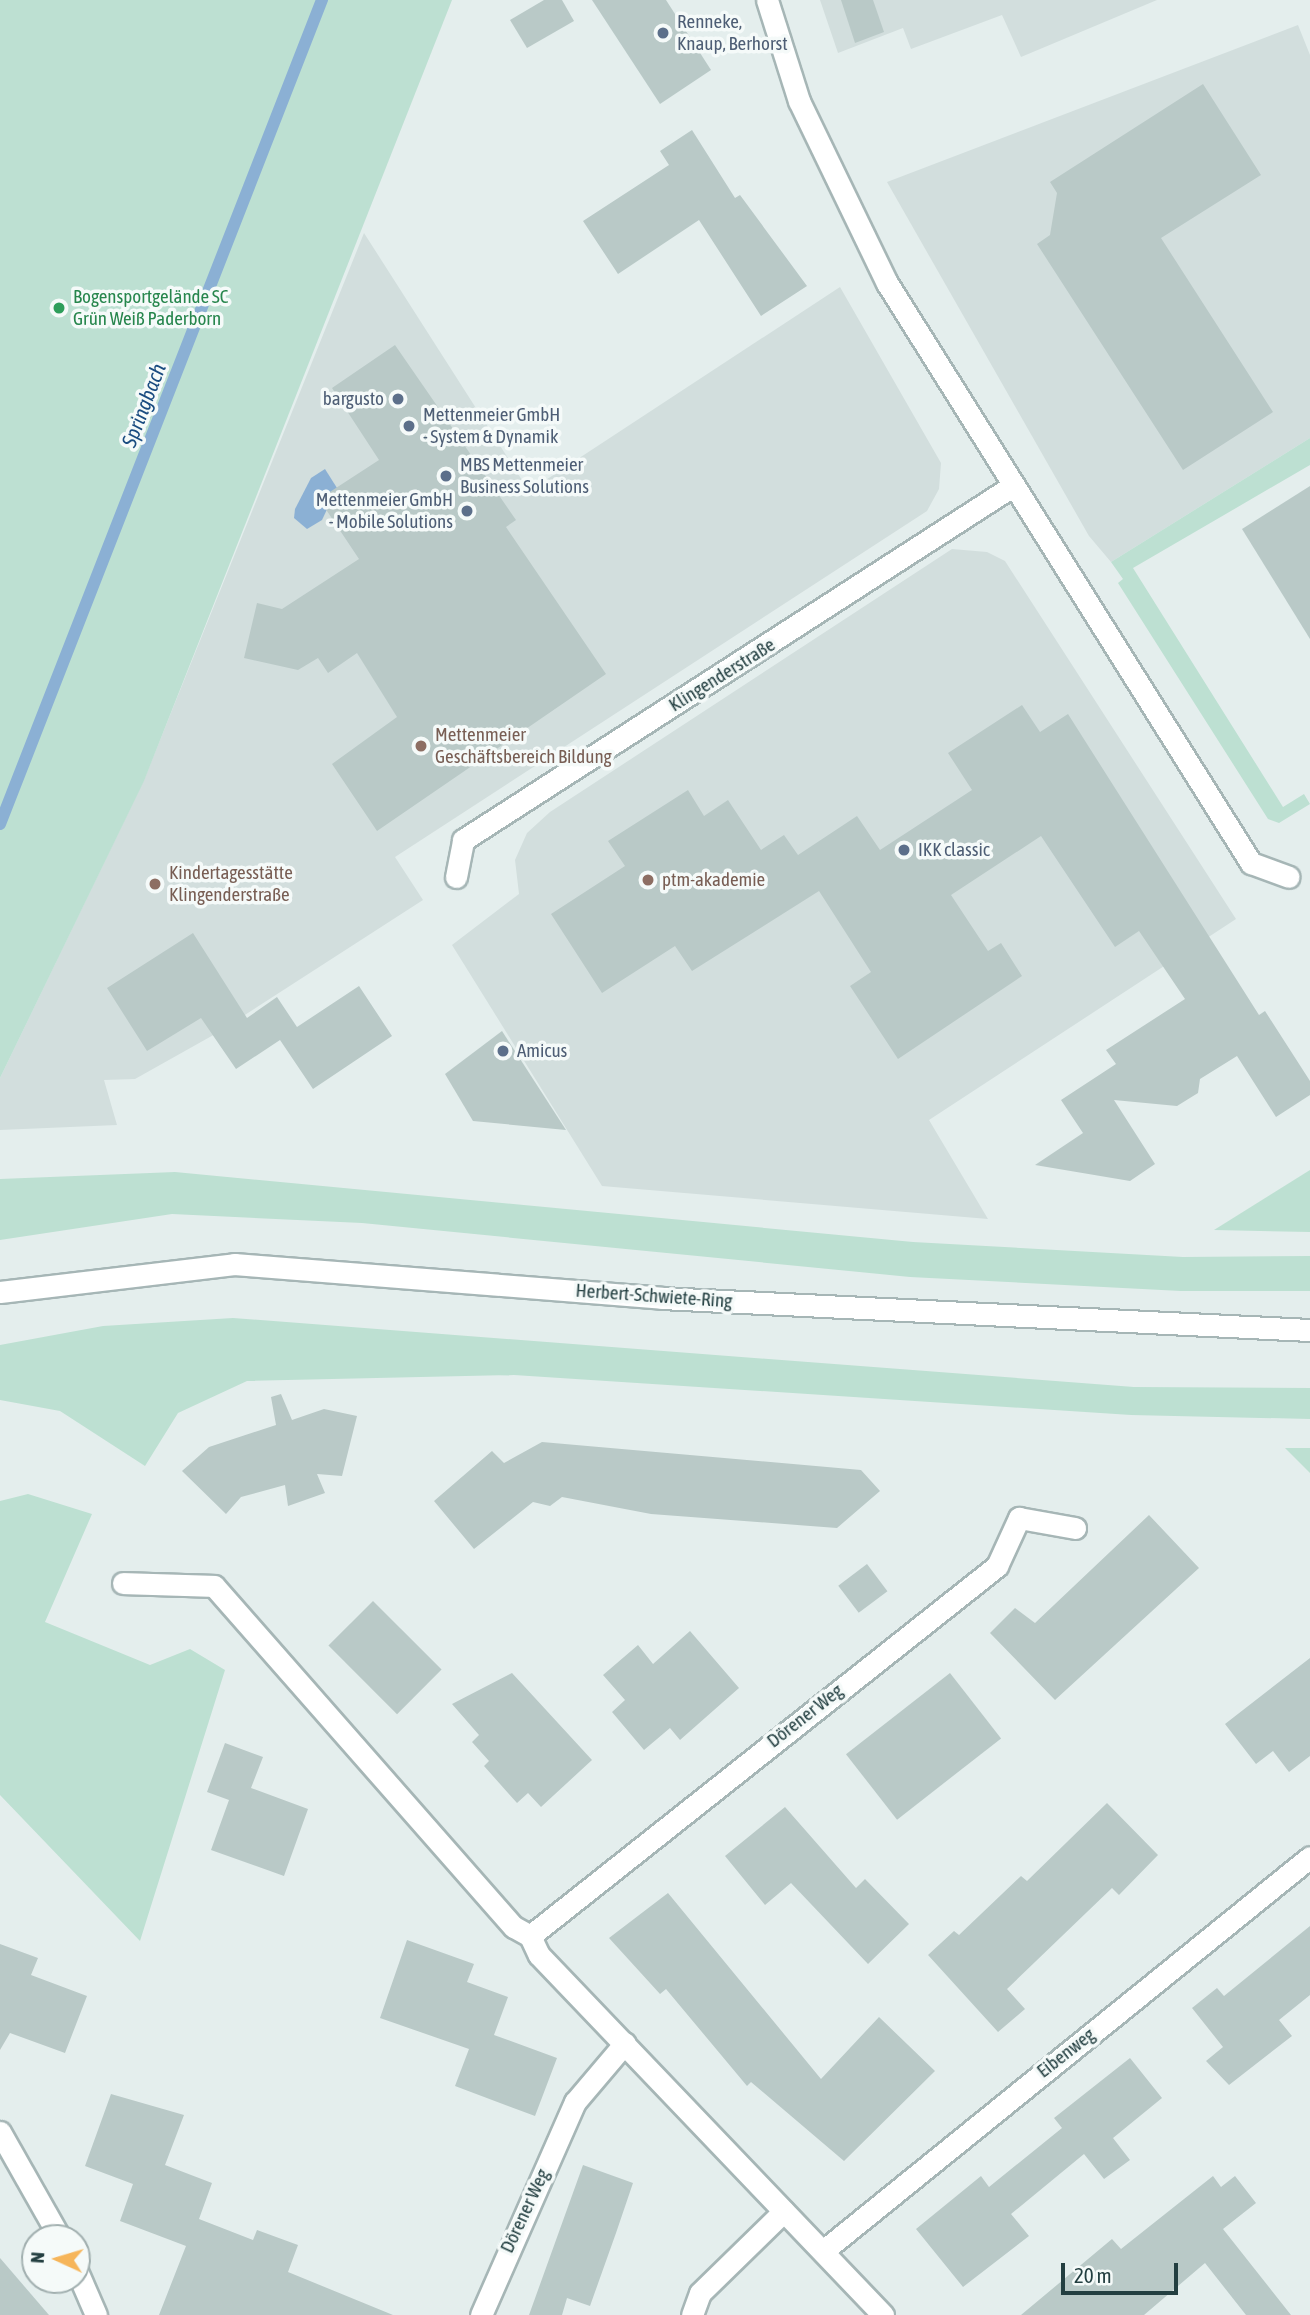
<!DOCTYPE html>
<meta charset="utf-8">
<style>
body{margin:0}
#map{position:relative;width:1310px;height:2315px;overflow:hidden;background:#e4eeed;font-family:"Asap Condensed",sans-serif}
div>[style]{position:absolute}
.built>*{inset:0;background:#d2dedd}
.green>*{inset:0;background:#bde0d2}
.water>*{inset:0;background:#8bb0d4}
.stream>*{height:12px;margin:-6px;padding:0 6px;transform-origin:6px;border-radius:6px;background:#8bb0d4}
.building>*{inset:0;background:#b9c9c7;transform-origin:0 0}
.roads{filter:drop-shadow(2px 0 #a6b6b6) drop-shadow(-2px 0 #a6b6b6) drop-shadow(0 2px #a6b6b6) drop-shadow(0 -2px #a6b6b6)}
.street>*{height:21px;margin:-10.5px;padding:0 10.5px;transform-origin:10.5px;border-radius:10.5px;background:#fff}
.secondary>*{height:21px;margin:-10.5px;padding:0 10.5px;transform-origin:10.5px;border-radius:10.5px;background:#fff}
.dots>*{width:19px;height:19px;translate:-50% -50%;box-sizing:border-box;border:4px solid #f5faf9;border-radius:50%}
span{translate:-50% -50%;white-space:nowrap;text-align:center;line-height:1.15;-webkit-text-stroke:7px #f5faf9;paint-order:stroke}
.service-label{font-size:19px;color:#4e5e75}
.left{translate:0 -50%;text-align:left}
.right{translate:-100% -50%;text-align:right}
.leisure-label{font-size:19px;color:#27864d}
.street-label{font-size:19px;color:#233f41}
.education-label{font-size:19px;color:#785e54}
.water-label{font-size:21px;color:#1a4c80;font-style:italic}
.north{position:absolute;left:21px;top:2224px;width:70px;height:70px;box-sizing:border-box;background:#f5faf9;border:2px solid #a1afaf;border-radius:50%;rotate:274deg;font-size:19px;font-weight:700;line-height:28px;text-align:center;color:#233f41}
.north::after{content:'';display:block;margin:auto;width:24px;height:32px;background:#f6b55a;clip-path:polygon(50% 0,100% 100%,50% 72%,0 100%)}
.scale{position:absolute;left:1061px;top:2263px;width:117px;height:32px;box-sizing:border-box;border:4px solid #233f41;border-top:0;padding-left:9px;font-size:21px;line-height:24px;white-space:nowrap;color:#233f41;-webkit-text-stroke:5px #f5faf9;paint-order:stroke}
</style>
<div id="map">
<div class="built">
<div style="clip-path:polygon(820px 0,1157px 0,1021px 57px,1002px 15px,911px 49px,903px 28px,838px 53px)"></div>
<div style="clip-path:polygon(1298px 25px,1310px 55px,1310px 438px,1111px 562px,1089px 536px,887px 182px)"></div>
<div style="clip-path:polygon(364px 233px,529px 491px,840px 287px,941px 463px,939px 489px,927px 511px,395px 857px,423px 900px,217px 1033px,135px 1079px,104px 1080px,117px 1125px,0 1130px,0 1078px,144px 780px)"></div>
<div style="clip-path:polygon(952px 549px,987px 552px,1005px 561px,1236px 919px,929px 1120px,988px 1219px,602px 1186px,452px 945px,519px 894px,515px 860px,527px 833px,550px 812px)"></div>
</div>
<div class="green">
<div style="clip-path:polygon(0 0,452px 0,144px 781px,0 1078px)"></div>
<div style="clip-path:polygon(1310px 438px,1310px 465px,1133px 568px,1283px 807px,1304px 794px,1310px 804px,1279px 823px,1268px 819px,1118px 583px,1123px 579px,1111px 562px)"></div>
<div style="clip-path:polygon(1310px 1170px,1310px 1232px,1214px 1230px)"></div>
<div style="clip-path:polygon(175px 1172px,913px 1242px,1183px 1257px,1310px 1256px,1310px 1291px,1181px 1291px,910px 1277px,362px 1223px,172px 1214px,0 1240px,0 1179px)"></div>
<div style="clip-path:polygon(233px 1318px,1134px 1387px,1310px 1388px,1310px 1419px,1131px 1415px,514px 1375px,247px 1381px,178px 1413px,145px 1466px,60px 1411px,0 1400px,0 1345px,103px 1326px)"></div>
<div style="clip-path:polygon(1285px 1448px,1310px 1448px,1310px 1473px)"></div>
<div style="clip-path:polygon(28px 1494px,92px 1514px,45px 1622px,150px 1665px,190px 1649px,225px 1670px,140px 1941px,0 1795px,0 1501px)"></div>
</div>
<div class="water">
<div style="clip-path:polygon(325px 469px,337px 488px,322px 520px,307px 529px,294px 518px,295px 509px,311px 478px)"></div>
</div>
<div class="stream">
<div style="left:0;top:824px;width:885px;rotate:-68.66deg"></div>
</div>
<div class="building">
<div style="clip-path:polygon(544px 0,562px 0,574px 21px,527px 48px,510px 20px)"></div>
<div style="clip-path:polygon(592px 0,666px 0,711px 70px,660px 104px)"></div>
<div style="clip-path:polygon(841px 0,873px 0,884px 32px,855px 43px)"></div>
<div style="clip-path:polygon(1203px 84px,1261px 175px,1161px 238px,1273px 412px,1183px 470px,1037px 244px,1050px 235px,1057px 193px,1050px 182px)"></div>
<div style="clip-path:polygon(692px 130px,735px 198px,740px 195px,807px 286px,761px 316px,699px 220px,618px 274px,583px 221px,669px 165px,660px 151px)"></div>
<div style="clip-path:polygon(395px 345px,516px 520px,506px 527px,606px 674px,377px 831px,332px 764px,397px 717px,357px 653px,328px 673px,318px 658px,298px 670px,244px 658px,257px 603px,282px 609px,359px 559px,319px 499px,379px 460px,332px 388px)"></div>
<div style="clip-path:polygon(1310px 486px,1310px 639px,1242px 529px)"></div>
<div style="clip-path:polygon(1022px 705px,1040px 732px,1068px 714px,1259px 1015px,1265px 1011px,1310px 1081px,1310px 1095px,1276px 1117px,1237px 1056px,1200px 1079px,1198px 1093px,1177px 1106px,1114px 1100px,1155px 1164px,1130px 1181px,1035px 1165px,1083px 1133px,1061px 1100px,1116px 1064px,1106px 1050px,1185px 999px,1139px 931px,1115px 947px,1041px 836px,951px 895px,988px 951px,1001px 943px,1022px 976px,898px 1059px,850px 986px,871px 972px,819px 891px,692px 971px,675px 946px,602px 993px,551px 914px,625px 866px,608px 841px,688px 790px,704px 816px,728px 800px,761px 850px,784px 835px,798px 855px,857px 816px,880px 850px,972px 790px,948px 753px)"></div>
<div style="clip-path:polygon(193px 933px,247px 1018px,277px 997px,297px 1027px,359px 986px,392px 1036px,313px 1089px,280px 1040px,236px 1069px,201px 1018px,147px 1051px,107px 988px)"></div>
<div style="clip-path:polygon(502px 1031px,566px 1130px,473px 1121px,445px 1074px)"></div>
<div style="clip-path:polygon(281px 1394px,292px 1420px,324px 1409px,357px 1416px,342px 1476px,317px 1474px,325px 1493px,288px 1506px,285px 1485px,241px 1497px,226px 1514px,182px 1471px,209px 1447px,276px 1425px,271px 1397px)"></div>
<div style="clip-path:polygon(542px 1442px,861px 1470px,880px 1491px,837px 1528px,651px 1514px,562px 1497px,550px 1506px,533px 1502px,474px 1549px,434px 1501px,492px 1451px,504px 1463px)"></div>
<div style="clip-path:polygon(1149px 1515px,1199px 1568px,1055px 1700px,990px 1633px,1015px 1608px,1035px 1623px)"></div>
<div style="left:867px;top:1564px;width:34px;height:36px;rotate:53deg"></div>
<div style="left:373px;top:1601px;width:97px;height:63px;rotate:45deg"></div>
<div style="clip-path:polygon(690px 1631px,739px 1688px,680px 1740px,670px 1728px,644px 1750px,612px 1712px,625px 1700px,603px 1675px,638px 1645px,653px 1664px)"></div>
<div style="clip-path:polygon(1310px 1658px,1310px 1756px,1289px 1772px,1273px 1751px,1256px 1764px,1225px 1724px)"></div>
<div style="clip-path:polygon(512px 1673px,592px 1760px,541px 1807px,528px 1793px,517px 1803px,484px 1766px,489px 1761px,472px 1742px,479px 1735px,452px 1704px)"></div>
<div style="left:950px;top:1673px;width:83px;height:132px;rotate:52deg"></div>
<div style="clip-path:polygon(225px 1743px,263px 1757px,251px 1788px,308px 1809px,284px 1876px,211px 1850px,229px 1800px,207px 1792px)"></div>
<div style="clip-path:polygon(1107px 1803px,1158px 1855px,1119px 1895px,1112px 1888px,1007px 1989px,1025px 2009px,998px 2032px,928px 1955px,954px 1931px,959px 1935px,1021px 1876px,1027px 1881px)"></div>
<div style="clip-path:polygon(785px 1807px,856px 1888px,865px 1879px,909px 1924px,868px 1964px,791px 1883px,765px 1905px,725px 1856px)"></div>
<div style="clip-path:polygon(668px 1893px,821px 2079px,879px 2017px,935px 2071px,844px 2161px,751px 2082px,747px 2086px,666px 1989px,660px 1994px,609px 1938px)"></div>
<div style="clip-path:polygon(1310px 1926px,1310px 1995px,1279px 2020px,1292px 2036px,1229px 2085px,1206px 2061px,1223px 2047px,1192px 2008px,1217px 1988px,1224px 1996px)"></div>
<div style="clip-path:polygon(407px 1940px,474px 1964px,467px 1982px,508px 1997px,494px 2035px,557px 2058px,535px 2116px,455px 2086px,469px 2049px,380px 2018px)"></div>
<div style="clip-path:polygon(0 1944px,38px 1958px,31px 1975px,87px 1996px,65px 2053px,10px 2033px,0 2050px)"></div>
<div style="clip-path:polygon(1130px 2058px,1162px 2098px,1113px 2138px,1130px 2160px,1104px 2179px,1084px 2154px,1011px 2214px,1029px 2236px,963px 2287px,916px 2229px,981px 2176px,989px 2187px,1062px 2128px,1054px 2118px)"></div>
<div style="clip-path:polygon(111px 2094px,184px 2115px,165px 2165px,212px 2183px,199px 2219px,253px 2240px,257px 2230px,298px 2245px,288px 2272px,393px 2315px,159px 2315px,186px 2246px,120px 2221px,133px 2184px,85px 2166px)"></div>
<div style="clip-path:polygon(583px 2165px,633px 2183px,616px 2233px,590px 2306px,567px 2298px,562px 2315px,529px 2315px)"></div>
<div style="clip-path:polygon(1213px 2176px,1221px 2187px,1235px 2176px,1256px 2203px,1223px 2229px,1291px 2315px,1246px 2315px,1205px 2263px,1144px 2315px,1021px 2315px,1112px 2239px,1121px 2249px)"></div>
<div style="clip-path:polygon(0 2258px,49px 2315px,0 2315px)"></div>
</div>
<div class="roads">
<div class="street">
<div style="left:767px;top:0;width:106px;rotate:72.4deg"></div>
<div style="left:799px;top:101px;width:202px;rotate:64.2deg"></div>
<div style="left:887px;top:283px;width:685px;rotate:57.89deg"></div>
<div style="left:1251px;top:863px;width:40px;rotate:20.2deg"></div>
<div style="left:456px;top:877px;width:38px;rotate:-79deg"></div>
<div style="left:463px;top:840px;width:652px;rotate:-32.79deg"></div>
<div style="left:123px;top:1583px;width:91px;rotate:1.9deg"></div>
<div style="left:214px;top:1586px;width:454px;rotate:48.7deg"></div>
<div style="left:514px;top:1927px;width:18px;rotate:29deg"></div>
<div style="left:530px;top:1936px;width:21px;rotate:65deg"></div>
<div style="left:539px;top:1955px;width:498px;rotate:46.3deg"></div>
<div style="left:530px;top:1936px;width:596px;rotate:-38.39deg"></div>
<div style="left:997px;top:1566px;width:53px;rotate:-65.4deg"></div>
<div style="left:1019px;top:1518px;width:57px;rotate:10.1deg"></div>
<div style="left:0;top:2132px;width:122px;rotate:60.5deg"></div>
<div style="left:823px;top:2251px;width:626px;rotate:-38.97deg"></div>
<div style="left:77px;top:2271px;width:48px;rotate:66.6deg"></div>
<div style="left:481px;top:2315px;width:233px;rotate:-66.2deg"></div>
<div style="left:575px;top:2102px;width:77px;rotate:-49.7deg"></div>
<div style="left:692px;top:2315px;width:23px;rotate:-70deg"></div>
<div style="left:700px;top:2293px;width:117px;rotate:-44.3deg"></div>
</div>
<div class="secondary">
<div style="left:0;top:1292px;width:236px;rotate:-6.8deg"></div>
<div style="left:234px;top:1264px;width:429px;rotate:4.5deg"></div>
<div style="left:662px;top:1298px;width:649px;rotate:2.83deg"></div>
</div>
</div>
<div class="dots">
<div style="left:663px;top:33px;background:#5c6f8a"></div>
<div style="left:59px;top:308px;background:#2e9e5b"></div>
<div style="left:398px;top:399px;background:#5c6f8a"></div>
<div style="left:409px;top:426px;background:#5c6f8a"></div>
<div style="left:446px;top:476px;background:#5c6f8a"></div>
<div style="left:467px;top:511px;background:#5c6f8a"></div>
<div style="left:421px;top:746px;background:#8d6e63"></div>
<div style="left:904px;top:850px;background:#5c6f8a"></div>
<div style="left:648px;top:880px;background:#8d6e63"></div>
<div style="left:155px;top:884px;background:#8d6e63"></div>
<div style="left:503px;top:1051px;background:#5c6f8a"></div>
</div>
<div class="service-label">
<span class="left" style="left:677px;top:33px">Renneke,<br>Knaup, Berhorst</span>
<span class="right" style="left:384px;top:399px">bargusto</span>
<span class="left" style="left:423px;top:426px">Mettenmeier GmbH<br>- System &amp; Dynamik</span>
<span class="left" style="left:460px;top:476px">MBS Mettenmeier<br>Business Solutions</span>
<span class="right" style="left:453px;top:511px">Mettenmeier GmbH<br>- Mobile Solutions</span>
<span class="left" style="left:918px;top:850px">IKK classic</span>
<span class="left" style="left:517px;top:1051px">Amicus</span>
</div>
<div class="leisure-label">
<span class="left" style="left:73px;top:308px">Bogensportgelände SC<br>Grün Weiß Paderborn</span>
</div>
<div class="street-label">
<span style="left:722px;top:675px;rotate:-32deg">Klingenderstraße</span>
<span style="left:654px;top:1296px;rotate:4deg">Herbert-Schwiete-Ring</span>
<span style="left:805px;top:1716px;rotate:-38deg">Dörener Weg</span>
<span style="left:1066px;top:2053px;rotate:-38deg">Eibenweg</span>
<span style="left:525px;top:2211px;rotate:-65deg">Dörener Weg</span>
</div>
<div class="education-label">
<span class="left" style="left:435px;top:746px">Mettenmeier<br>Geschäftsbereich Bildung</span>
<span class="left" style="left:169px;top:884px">Kindertagesstätte<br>Klingenderstraße</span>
<span class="left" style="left:662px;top:880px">ptm-akademie</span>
</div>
<div class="water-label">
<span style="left:143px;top:405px;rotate:-69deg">Springbach</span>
</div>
<div class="north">N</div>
<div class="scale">20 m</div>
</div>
